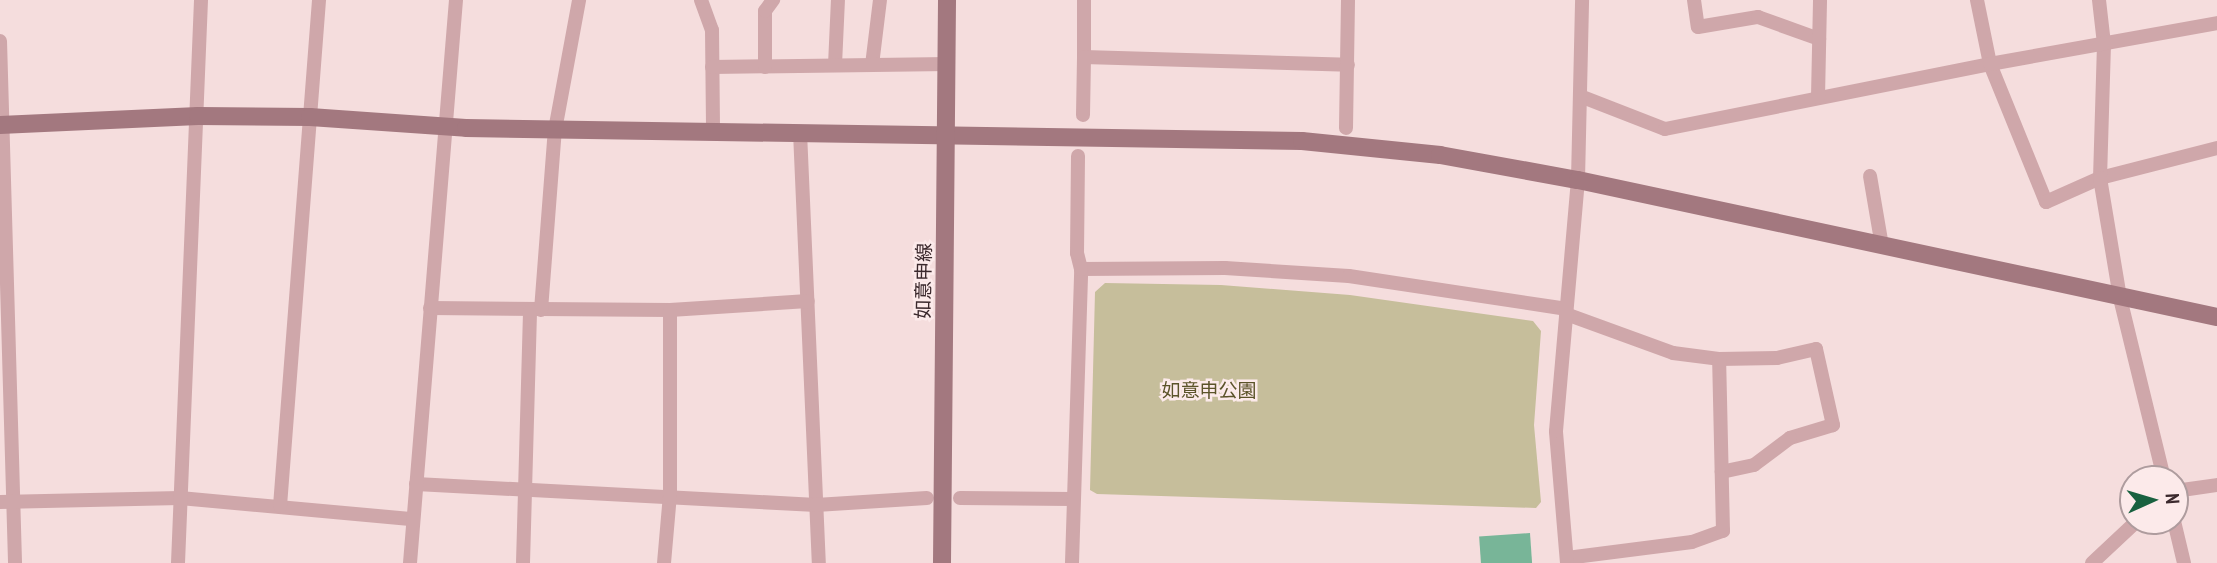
<!DOCTYPE html>
<meta charset="utf-8">
<style>
body{margin:0}
#map{position:relative;width:2217px;height:563px;overflow:hidden;background:#f5dddd;font-family:"PT Sans Narrow","Noto Sans JP",sans-serif}
div>[style]{position:absolute}
.green>*{inset:0;background:#c6be9b}
.water>*{inset:0;background:#78b598;transform-origin:0 0}
.street>*{height:14px;margin:-7px;padding:0 7px;transform-origin:7px;border-radius:7px;background:#cfa7aa}
.secondary>*{height:18px;margin:-9px;padding:0 9px;transform-origin:9px;border-radius:9px;background:#a3787f}
span{translate:-50% -50%;white-space:nowrap;text-align:center;line-height:1.15;-webkit-text-stroke:5px #fceaea;paint-order:stroke}
.street-label{font-size:19px;color:#3a282c}
.park-label{font-size:19px;color:#5b5329}
.north{position:absolute;left:2119px;top:465px;width:70px;height:70px;box-sizing:border-box;background:#fceaea;border:2px solid #ae9c9e;border-radius:50%;rotate:86deg;font-size:19px;font-weight:700;line-height:28px;text-align:center;color:#3a282c}
.north::after{content:'';display:block;margin:auto;width:24px;height:32px;background:#196140;clip-path:polygon(50% 0,100% 100%,50% 72%,0 100%)}
</style>
<div id="map">
<div class="green">
<div style="clip-path:polygon(1105px 283px,1221px 285px,1350px 295px,1533px 321px,1541px 331px,1534px 425px,1541px 502px,1536px 508px,1097px 494px,1090px 490px,1095px 292px)"></div>
</div>
<div class="water">
<div style="left:1530px;top:533px;width:30px;height:51px;rotate:86deg"></div>
</div>
<div class="street">
<div style="left:701px;top:0;width:32px;rotate:70deg"></div>
<div style="left:712px;top:30px;width:102px;rotate:89.4deg"></div>
<div style="left:1084px;top:0;width:57px;rotate:90deg"></div>
<div style="left:1084px;top:57px;width:264px;rotate:1.7deg"></div>
<div style="left:1694px;top:0;width:27px;rotate:82deg"></div>
<div style="left:1698px;top:27px;width:61px;rotate:-9.5deg"></div>
<div style="left:1758px;top:17px;width:65px;rotate:19.8deg"></div>
<div style="left:1977px;top:0;width:65px;rotate:78.5deg"></div>
<div style="left:1990px;top:64px;width:149px;rotate:67.9deg"></div>
<div style="left:2046px;top:202px;width:59px;rotate:-24deg"></div>
<div style="left:2100px;top:178px;width:121px;rotate:-14.4deg"></div>
<div style="left:2099px;top:0;width:44px;rotate:83.5deg"></div>
<div style="left:2104px;top:44px;width:134px;rotate:91.7deg"></div>
<div style="left:2100px;top:178px;width:122px;rotate:80.5deg"></div>
<div style="left:2120px;top:298px;width:186px;rotate:76.3deg"></div>
<div style="left:0;top:41px;width:522px;rotate:88.35deg"></div>
<div style="left:835px;top:65px;width:65px;rotate:-87.4deg"></div>
<div style="left:872px;top:65px;width:65px;rotate:-83deg"></div>
<div style="left:712px;top:67px;width:236px;rotate:-0.7deg"></div>
<div style="left:765px;top:67px;width:56px;rotate:-90deg"></div>
<div style="left:765px;top:11px;width:14px;rotate:-54deg"></div>
<div style="left:1580px;top:96px;width:91px;rotate:21.2deg"></div>
<div style="left:1665px;top:129px;width:331px;rotate:-11.3deg"></div>
<div style="left:1990px;top:64px;width:231px;rotate:-10.2deg"></div>
<div style="left:1818px;top:97px;width:97px;rotate:-88.8deg"></div>
<div style="left:1083px;top:115px;width:58px;rotate:-89deg"></div>
<div style="left:1346px;top:128px;width:128px;rotate:-89.1deg"></div>
<div style="left:800px;top:132px;width:431px;rotate:87.5deg"></div>
<div style="left:1870px;top:176px;width:71px;rotate:80.3deg"></div>
<div style="left:1081px;top:269px;width:144px;rotate:-0.4deg"></div>
<div style="left:1225px;top:268px;width:124px;rotate:3.7deg"></div>
<div style="left:1349px;top:276px;width:219px;rotate:8.6deg"></div>
<div style="left:430px;top:308px;width:240px;rotate:0.5deg"></div>
<div style="left:670px;top:310px;width:138px;rotate:-3.7deg"></div>
<div style="left:541px;top:310px;width:181px;rotate:-85.6deg"></div>
<div style="left:555px;top:130px;width:132px;rotate:-79.5deg"></div>
<div style="left:1566px;top:314px;width:114px;rotate:20deg"></div>
<div style="left:1673px;top:353px;width:46px;rotate:7.4deg"></div>
<div style="left:1719px;top:359px;width:58px;rotate:-1deg"></div>
<div style="left:1777px;top:358px;width:40px;rotate:-13deg"></div>
<div style="left:1816px;top:349px;width:78px;rotate:77.4deg"></div>
<div style="left:1833px;top:425px;width:45px;rotate:163.2deg"></div>
<div style="left:1790px;top:438px;width:45px;rotate:143.1deg"></div>
<div style="left:1754px;top:465px;width:33px;rotate:168deg"></div>
<div style="left:416px;top:484px;width:401px;rotate:3deg"></div>
<div style="left:816px;top:505px;width:111px;rotate:-3.6deg"></div>
<div style="left:2175px;top:491px;width:42px;rotate:-8.1deg"></div>
<div style="left:960px;top:498px;width:112px;rotate:0.5deg"></div>
<div style="left:0;top:502px;width:180px;rotate:-1.3deg"></div>
<div style="left:180px;top:498px;width:234px;rotate:5.2deg"></div>
<div style="left:280px;top:506px;width:508px;rotate:-85.59deg"></div>
<div style="left:2174px;top:521px;width:43px;rotate:76.6deg"></div>
<div style="left:1567px;top:558px;width:126px;rotate:-7.3deg"></div>
<div style="left:1692px;top:542px;width:33px;rotate:-20deg"></div>
<div style="left:1723px;top:531px;width:172px;rotate:-91.3deg"></div>
<div style="left:178px;top:563px;width:563px;rotate:-87.66deg"></div>
<div style="left:410px;top:563px;width:565px;rotate:-85.33deg"></div>
<div style="left:523px;top:563px;width:252px;rotate:-88.4deg"></div>
<div style="left:664px;top:563px;width:68px;rotate:-85deg"></div>
<div style="left:670px;top:495px;width:185px;rotate:-90deg"></div>
<div style="left:1072px;top:563px;width:294px;rotate:-88.2deg"></div>
<div style="left:1081px;top:269px;width:16px;rotate:-104deg"></div>
<div style="left:1077px;top:253px;width:97px;rotate:-89.4deg"></div>
<div style="left:1567px;top:563px;width:132px;rotate:-94.8deg"></div>
<div style="left:1556px;top:431px;width:252px;rotate:-85deg"></div>
<div style="left:1578px;top:180px;width:180px;rotate:-88.7deg"></div>
<div style="left:2092px;top:563px;width:62px;rotate:-43deg"></div>
</div>
<div class="secondary">
<div style="left:0;top:125px;width:198px;rotate:-2.6deg"></div>
<div style="left:198px;top:116px;width:112px;rotate:0.5deg"></div>
<div style="left:310px;top:117px;width:156px;rotate:4deg"></div>
<div style="left:466px;top:128px;width:836px;rotate:0.89deg"></div>
<div style="left:1302px;top:141px;width:139px;rotate:5.8deg"></div>
<div style="left:1440px;top:155px;width:140px;rotate:10.3deg"></div>
<div style="left:1578px;top:180px;width:654px;rotate:12.1deg"></div>
<div style="left:942px;top:563px;width:563px;rotate:-89.49deg"></div>
</div>
<div class="street-label">
<span style="left:924px;top:281px;rotate:-89deg">如意申線</span>
</div>
<div class="park-label">
<span style="left:1209px;top:391px">如意申公園</span>
</div>
<div class="north">N</div>
</div>
